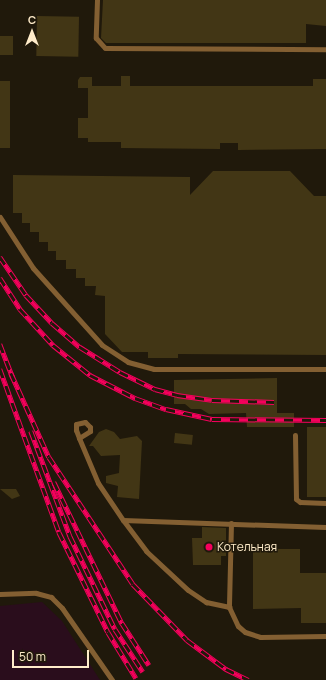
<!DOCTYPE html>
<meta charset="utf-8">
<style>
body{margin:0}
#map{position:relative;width:326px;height:680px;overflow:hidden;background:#20190b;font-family:Manrope,sans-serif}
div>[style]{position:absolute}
.green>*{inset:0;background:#2a0d1c}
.building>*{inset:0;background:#423615;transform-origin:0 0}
.service>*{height:5px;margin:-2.5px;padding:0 2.5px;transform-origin:2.5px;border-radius:2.5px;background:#835f32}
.rail>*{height:4.5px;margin-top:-2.25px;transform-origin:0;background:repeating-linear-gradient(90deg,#20190b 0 9px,#f5005c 0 18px);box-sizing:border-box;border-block:1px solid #f5005c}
.dots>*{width:11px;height:11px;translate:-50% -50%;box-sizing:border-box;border:2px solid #20190b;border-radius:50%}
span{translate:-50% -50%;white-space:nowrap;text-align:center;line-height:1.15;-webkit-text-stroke:3px #20190b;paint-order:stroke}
.poi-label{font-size:12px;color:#ffecca}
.left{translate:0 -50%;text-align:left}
.north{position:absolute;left:12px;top:12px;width:40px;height:40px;-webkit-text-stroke:3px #20190b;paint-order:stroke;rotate:0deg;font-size:11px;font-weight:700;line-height:16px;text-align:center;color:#ffecca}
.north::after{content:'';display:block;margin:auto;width:14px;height:18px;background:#ffecca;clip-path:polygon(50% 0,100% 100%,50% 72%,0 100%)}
.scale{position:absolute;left:12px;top:650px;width:77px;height:18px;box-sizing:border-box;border:2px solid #ffecca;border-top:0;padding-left:5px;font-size:12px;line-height:14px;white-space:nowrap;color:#ffecca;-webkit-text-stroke:3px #20190b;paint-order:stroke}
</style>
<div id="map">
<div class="green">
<div style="clip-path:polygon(42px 602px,62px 621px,100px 680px,0 680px,0 606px)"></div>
</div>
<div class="building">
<div style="clip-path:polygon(103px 0,326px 0,326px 26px,306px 24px,306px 43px,106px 43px,101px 38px)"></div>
<div style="left:37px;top:16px;width:42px;height:40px;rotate:1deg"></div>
<div style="left:0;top:36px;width:13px;height:19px"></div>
<div style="clip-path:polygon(121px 76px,130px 76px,130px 86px,313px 86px,313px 79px,326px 79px,326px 149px,238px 150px,238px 143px,220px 143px,220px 149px,121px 148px,121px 142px,88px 142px,88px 138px,78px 138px,78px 118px,88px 118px,88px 88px,78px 88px,78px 80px,80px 77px,92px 77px,92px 86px,121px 86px)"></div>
<div style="left:0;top:81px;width:10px;height:67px"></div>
<div style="clip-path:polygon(213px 171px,290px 171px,314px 196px,326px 196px,326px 355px,178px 354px,178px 358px,148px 358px,148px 352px,122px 352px,105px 334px,105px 296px,95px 295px,96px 286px,85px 286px,85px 278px,76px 278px,76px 269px,66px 269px,66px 260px,56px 260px,56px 251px,48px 251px,48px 242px,39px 242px,39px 232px,30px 232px,30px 223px,22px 223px,22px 213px,13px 213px,13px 175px,190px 177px,190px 195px)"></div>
<div style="clip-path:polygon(277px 378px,277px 413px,294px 413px,294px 427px,247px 427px,246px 413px,209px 414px,201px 409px,191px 409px,185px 404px,174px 404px,174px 380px)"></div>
<div style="left:307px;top:427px;width:19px;height:70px"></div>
<div style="clip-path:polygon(106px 429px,114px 432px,120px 439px,137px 436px,142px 441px,139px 499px,117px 497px,118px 486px,106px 483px,106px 476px,119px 473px,120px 455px,101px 456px,93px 446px,89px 446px,99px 432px)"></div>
<div style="left:175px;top:433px;width:18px;height:10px;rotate:6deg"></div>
<div style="clip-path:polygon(0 489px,16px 489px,20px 496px,12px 499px)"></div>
<div style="clip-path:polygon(202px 527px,226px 528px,226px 556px,221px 556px,221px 565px,193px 565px,192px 538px,202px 538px)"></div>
<div style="clip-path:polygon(253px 549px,300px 549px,300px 573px,326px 573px,326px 623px,301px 623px,301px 608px,253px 609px)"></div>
</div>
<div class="service">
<div style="left:97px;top:0;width:38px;rotate:92deg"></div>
<div style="left:96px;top:38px;width:13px;rotate:48deg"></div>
<div style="left:105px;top:48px;width:221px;rotate:0.3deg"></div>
<div style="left:0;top:217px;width:61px;rotate:57.1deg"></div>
<div style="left:33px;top:268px;width:103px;rotate:48.1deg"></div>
<div style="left:102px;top:345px;width:31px;rotate:33deg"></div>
<div style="left:128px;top:362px;width:27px;rotate:15deg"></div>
<div style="left:154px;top:369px;width:172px"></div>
<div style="left:295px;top:435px;width:64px;rotate:89.1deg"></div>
<div style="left:296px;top:499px;width:5px;rotate:37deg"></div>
<div style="left:300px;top:502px;width:26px;rotate:2deg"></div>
<div style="left:79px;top:438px;width:13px;rotate:-32deg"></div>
<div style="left:90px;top:431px;width:4px;rotate:-90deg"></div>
<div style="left:90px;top:427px;width:7px;rotate:-135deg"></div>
<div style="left:85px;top:422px;width:9px;rotate:167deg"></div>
<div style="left:76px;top:424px;width:6px;rotate:90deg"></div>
<div style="left:76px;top:430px;width:9px;rotate:69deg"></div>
<div style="left:79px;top:438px;width:49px;rotate:67.1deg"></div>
<div style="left:98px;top:483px;width:45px;rotate:56deg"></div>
<div style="left:123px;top:520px;width:203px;rotate:2deg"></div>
<div style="left:123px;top:520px;width:39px;rotate:53deg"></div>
<div style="left:146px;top:551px;width:57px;rotate:42.9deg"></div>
<div style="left:188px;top:590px;width:22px;rotate:34deg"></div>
<div style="left:206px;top:602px;width:24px;rotate:12deg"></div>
<div style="left:231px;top:523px;width:84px;rotate:91.4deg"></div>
<div style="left:229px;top:607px;width:21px;rotate:65deg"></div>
<div style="left:238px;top:626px;width:9px;rotate:41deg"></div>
<div style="left:245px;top:632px;width:16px;rotate:18deg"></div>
<div style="left:260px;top:637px;width:66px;rotate:-0.9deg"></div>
<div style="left:0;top:594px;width:36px;rotate:-2deg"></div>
<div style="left:36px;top:593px;width:16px;rotate:15deg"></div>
<div style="left:51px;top:597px;width:16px;rotate:45deg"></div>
<div style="left:62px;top:608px;width:88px;rotate:55.2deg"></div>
</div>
<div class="rail">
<div style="left:0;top:257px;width:46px;rotate:55.6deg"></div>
<div style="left:26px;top:295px;width:38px;rotate:47deg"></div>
<div style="left:52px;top:323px;width:37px;rotate:41deg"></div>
<div style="left:80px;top:347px;width:47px;rotate:32deg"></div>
<div style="left:120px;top:372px;width:39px;rotate:26deg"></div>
<div style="left:155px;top:389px;width:23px;rotate:15deg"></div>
<div style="left:177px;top:395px;width:35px;rotate:8deg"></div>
<div style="left:212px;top:400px;width:62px;rotate:1.8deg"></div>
<div style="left:0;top:278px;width:37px;rotate:57deg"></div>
<div style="left:20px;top:309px;width:49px;rotate:47.5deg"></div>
<div style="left:53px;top:345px;width:48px;rotate:39deg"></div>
<div style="left:90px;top:375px;width:51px;rotate:27.1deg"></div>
<div style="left:135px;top:398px;width:33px;rotate:20deg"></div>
<div style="left:166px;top:409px;width:47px;rotate:12.3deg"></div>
<div style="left:212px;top:419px;width:114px;rotate:0.5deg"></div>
<div style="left:0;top:344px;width:36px;rotate:69deg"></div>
<div style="left:0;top:369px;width:173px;rotate:70.1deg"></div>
<div style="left:59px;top:532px;width:111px;rotate:63.9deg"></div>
<div style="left:108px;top:632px;width:54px;rotate:58.7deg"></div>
<div style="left:11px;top:373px;width:92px;rotate:65.7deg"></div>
<div style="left:49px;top:457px;width:152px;rotate:56.5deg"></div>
<div style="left:133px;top:584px;width:78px;rotate:46deg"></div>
<div style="left:187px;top:640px;width:49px;rotate:36.6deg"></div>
<div style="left:226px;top:669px;width:25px;rotate:26deg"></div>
<div style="left:31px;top:431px;width:112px;rotate:69.6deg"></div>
<div style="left:70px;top:536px;width:103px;rotate:64.2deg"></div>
<div style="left:115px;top:629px;width:51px;rotate:56.9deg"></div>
<div style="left:54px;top:482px;width:157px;rotate:64.3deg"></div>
<div style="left:122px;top:623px;width:50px;rotate:57.3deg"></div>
</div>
<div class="dots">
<div style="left:209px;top:547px;background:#f5005c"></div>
</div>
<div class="poi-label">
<span class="left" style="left:217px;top:547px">Котельная</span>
</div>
<div class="north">С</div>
<div class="scale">50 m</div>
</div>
